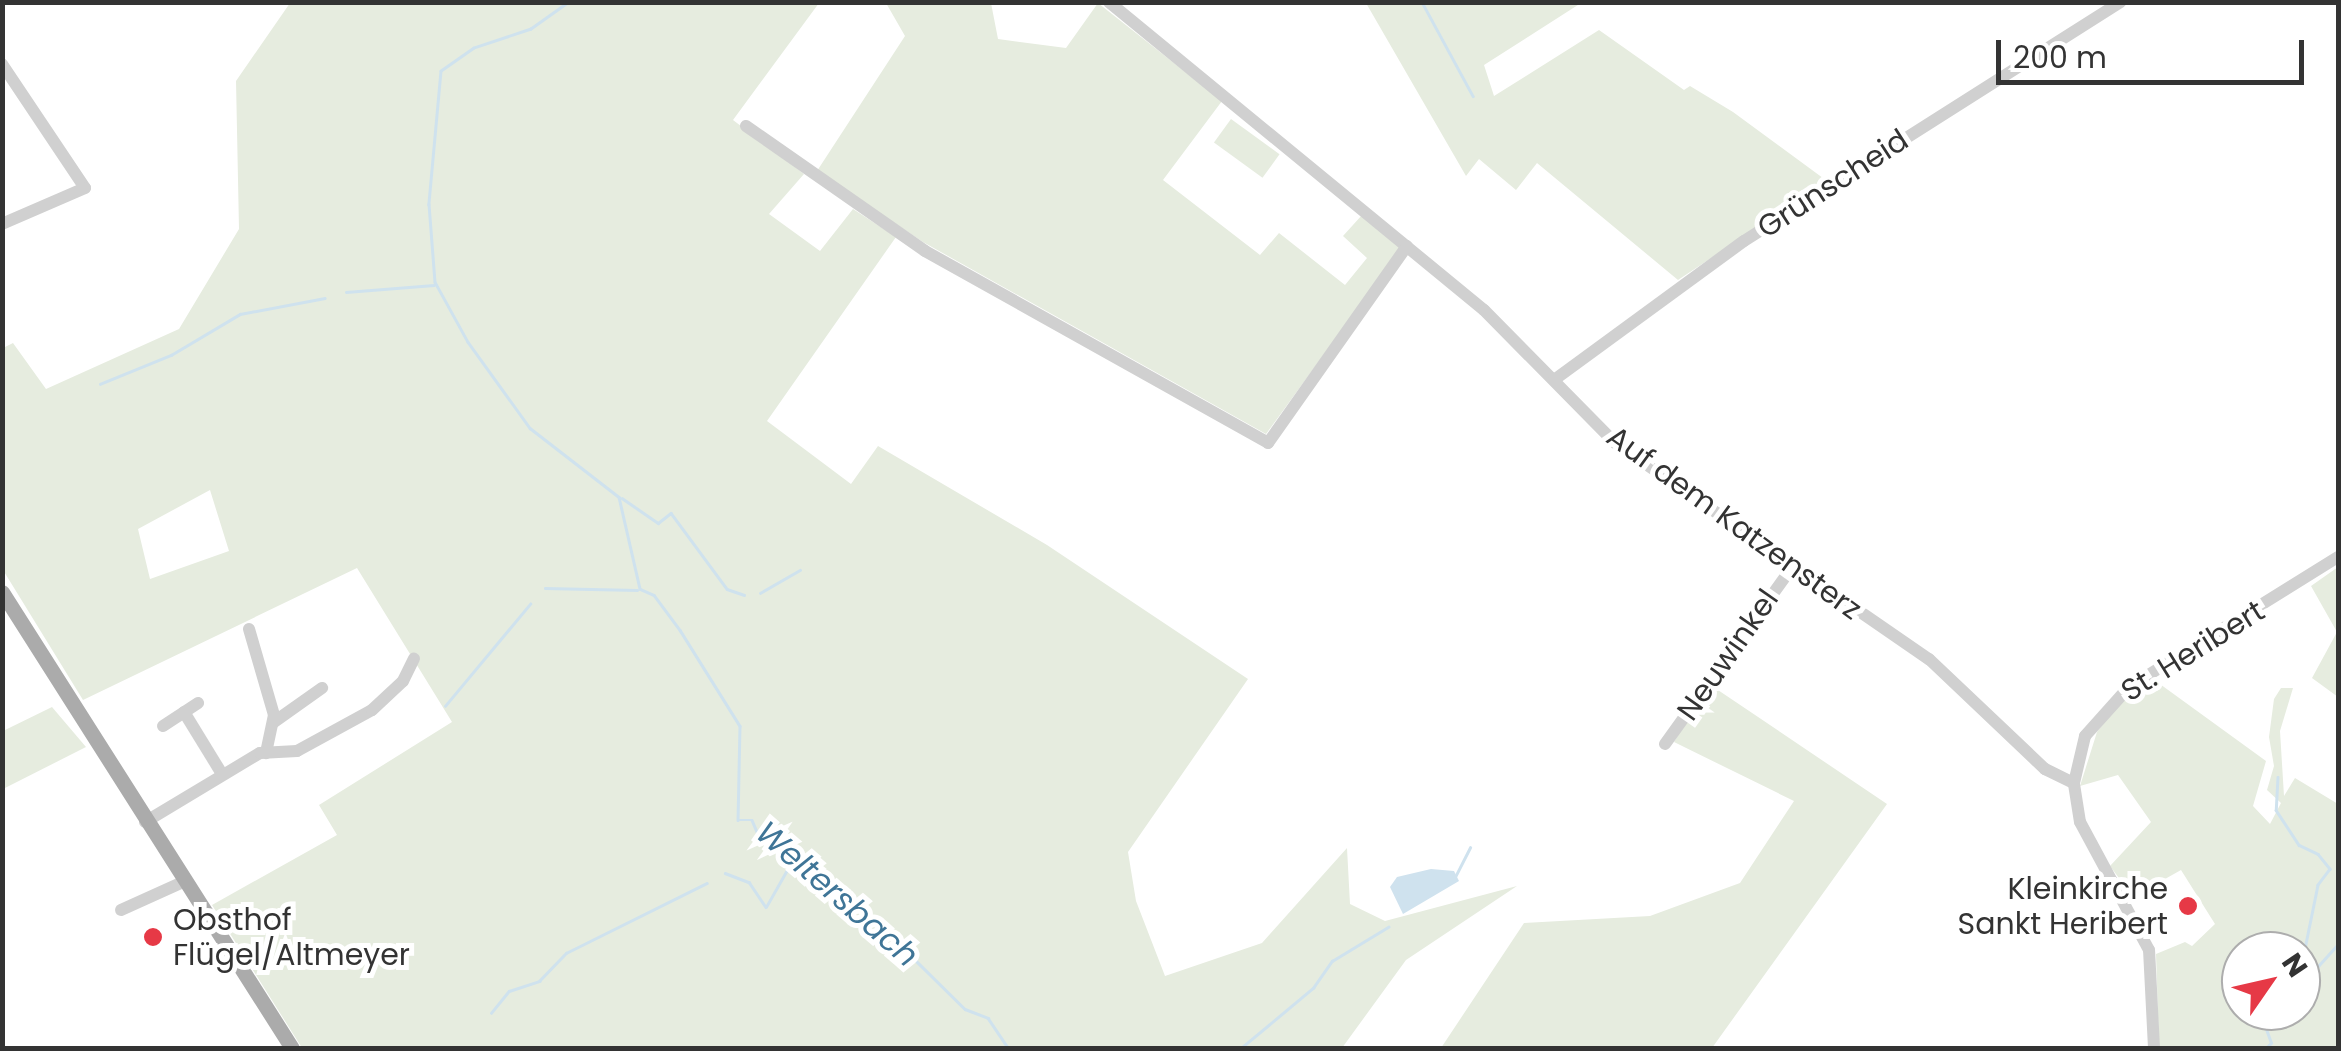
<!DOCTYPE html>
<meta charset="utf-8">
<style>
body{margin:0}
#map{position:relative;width:2341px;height:1051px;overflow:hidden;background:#fff;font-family:Poppins,sans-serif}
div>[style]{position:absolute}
.green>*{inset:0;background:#e6ecdf;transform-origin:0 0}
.water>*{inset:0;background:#cfe2ee}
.stream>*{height:2.5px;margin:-1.25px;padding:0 1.25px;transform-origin:1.25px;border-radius:1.25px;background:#cfe2ee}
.minor>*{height:12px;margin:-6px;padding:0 6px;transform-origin:6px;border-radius:6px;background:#d0d0d0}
.major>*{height:15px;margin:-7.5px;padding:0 7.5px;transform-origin:7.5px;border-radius:7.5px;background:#ababab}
.dots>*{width:28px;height:28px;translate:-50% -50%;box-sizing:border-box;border:5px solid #fff;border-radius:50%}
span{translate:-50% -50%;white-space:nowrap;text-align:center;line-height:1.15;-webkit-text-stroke:10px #fff;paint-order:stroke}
.street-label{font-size:30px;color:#333}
.poi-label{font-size:30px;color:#333}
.right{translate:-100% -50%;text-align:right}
.left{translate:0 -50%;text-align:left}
.water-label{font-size:32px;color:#3f7597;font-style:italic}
.frame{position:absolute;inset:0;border:5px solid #333;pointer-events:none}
.north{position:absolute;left:2221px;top:931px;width:100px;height:100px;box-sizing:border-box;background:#fff;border:2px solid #adadad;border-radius:50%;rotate:56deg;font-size:28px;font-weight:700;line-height:40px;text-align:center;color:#333}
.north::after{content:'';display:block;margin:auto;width:35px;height:45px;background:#e63946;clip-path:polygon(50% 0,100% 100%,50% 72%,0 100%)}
.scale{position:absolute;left:1996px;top:40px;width:308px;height:45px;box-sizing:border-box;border:5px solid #333;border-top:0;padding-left:12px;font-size:30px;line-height:35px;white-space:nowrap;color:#333;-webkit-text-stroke:8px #fff;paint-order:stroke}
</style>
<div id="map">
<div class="green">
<div style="clip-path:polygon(evenodd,290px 3px,819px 3px,733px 120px,804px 174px,769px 214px,820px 251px,853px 209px,896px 237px,767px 421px,851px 484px,878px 446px,1047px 545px,1248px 679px,1128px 852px,1136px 901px,1165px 976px,1262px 943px,1347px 848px,1350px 904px,1385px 921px,1517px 886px,1406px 960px,1342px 1048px,302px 1048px,212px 905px,337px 835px,319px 805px,452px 722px,357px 568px,83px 700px,3px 570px,3px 348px,13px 343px,46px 389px,179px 329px,239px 229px,236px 81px,290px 3px,210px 490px,229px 551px,150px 579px,138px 529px,210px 490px)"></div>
<div style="clip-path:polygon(886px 3px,991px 3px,998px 39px,1066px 48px,1098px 3px,1222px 101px,1163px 180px,1260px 255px,1279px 233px,1345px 285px,1367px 258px,1343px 236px,1362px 215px,1402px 247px,1266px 434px,923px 242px,817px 171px,905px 36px)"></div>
<div style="clip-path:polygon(1366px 3px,1581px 3px,1484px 65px,1494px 96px,1599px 30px,1684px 90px,1690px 86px,1733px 112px,1827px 181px,1678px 280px,1537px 163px,1516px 190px,1479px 159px,1466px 176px)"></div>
<div style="left:1231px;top:119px;width:60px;height:29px;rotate:36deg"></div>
<div style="clip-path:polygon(2338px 567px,2338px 697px,2312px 678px,2337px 632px,2311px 586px)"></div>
<div style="clip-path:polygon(evenodd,2153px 679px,2266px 761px,2253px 806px,2270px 824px,2281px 803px,2267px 790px,2274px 766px,2269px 737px,2274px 699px,2281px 688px,2293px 688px,2280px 731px,2284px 796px,2295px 778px,2338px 804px,2338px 1048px,2159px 1048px,2156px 954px,2185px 942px,2192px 946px,2215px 924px,2181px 870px,2133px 897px,2110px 866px,2151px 822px,2118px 775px,2080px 786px,2097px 732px,2118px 705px,2153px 679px,2241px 951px,2301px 951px,2301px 1011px,2241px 1011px,2241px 951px)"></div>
<div style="clip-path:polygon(1709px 684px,1887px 804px,1712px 1048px,1441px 1048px,1524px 923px,1650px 916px,1740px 883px,1794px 801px,1674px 742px)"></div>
<div style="clip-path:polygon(52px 707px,86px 747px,3px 789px,3px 731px)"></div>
</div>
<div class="water">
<div style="clip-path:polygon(1431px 869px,1454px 871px,1459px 881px,1403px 914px,1390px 887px,1397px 877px)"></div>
</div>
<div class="stream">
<div style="left:569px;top:2px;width:47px;rotate:144.6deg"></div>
<div style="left:531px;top:29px;width:60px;rotate:161.6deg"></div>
<div style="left:474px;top:48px;width:40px;rotate:145.1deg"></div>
<div style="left:441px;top:71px;width:134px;rotate:95.2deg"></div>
<div style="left:429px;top:204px;width:78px;rotate:85.6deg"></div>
<div style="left:435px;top:282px;width:68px;rotate:61.2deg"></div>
<div style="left:468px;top:342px;width:106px;rotate:54.2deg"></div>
<div style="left:530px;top:428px;width:113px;rotate:37.8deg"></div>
<div style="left:619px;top:497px;width:94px;rotate:77.1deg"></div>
<div style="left:640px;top:589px;width:15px;rotate:23deg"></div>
<div style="left:654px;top:595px;width:44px;rotate:53.4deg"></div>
<div style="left:680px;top:630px;width:113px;rotate:58deg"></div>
<div style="left:740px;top:726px;width:94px;rotate:91.2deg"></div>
<div style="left:738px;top:820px;width:14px"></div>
<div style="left:752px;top:820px;width:15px;rotate:67deg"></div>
<div style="left:758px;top:834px;width:27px;rotate:24deg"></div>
<div style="left:783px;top:845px;width:20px;rotate:66deg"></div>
<div style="left:791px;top:863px;width:24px;rotate:28deg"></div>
<div style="left:812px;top:874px;width:34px;rotate:50deg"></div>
<div style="left:834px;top:900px;width:21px;rotate:19deg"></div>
<div style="left:854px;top:907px;width:57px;rotate:39.3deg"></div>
<div style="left:898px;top:943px;width:94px;rotate:44.6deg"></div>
<div style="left:965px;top:1009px;width:25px;rotate:21deg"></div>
<div style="left:988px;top:1018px;width:36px;rotate:56deg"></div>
<div style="left:1422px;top:2px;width:107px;rotate:61.5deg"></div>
<div style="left:346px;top:292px;width:88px;rotate:-4.5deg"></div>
<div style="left:100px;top:384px;width:77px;rotate:-22.2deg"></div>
<div style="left:171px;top:355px;width:80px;rotate:-30.7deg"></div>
<div style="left:240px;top:314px;width:86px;rotate:-10.7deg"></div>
<div style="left:622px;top:498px;width:44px;rotate:34.8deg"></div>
<div style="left:658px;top:523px;width:16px;rotate:-38deg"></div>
<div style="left:671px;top:513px;width:94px;rotate:53.6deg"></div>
<div style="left:727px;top:589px;width:18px;rotate:19deg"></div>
<div style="left:545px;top:588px;width:92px;rotate:1.2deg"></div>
<div style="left:760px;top:593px;width:46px;rotate:-29.9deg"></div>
<div style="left:445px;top:706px;width:133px;rotate:-50.2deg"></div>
<div style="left:2278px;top:777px;width:33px;rotate:93deg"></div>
<div style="left:2276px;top:810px;width:42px;rotate:56.7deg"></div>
<div style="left:2299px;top:845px;width:21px;rotate:25deg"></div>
<div style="left:2318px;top:854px;width:19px;rotate:51deg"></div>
<div style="left:2330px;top:869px;width:20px;rotate:127deg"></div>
<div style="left:2318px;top:885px;width:70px;rotate:101.5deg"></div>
<div style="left:2304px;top:954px;width:20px;rotate:75deg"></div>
<div style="left:725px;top:873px;width:26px;rotate:21deg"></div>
<div style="left:749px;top:882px;width:30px;rotate:56deg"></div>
<div style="left:766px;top:907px;width:51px;rotate:-60.4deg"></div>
<div style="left:1455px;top:877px;width:33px;rotate:-63deg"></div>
<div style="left:2301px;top:985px;width:55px;rotate:-47.9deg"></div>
<div style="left:491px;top:1013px;width:28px;rotate:-51deg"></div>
<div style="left:509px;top:991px;width:32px;rotate:-18deg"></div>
<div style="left:539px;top:981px;width:39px;rotate:-46deg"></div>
<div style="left:566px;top:953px;width:157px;rotate:-26.4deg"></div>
<div style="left:1241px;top:1048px;width:94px;rotate:-39.8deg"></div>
<div style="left:1313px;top:988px;width:33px;rotate:-55deg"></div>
<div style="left:1332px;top:961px;width:66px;rotate:-31.3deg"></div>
<div style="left:2266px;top:1048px;width:7px;rotate:-45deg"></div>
<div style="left:2271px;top:1043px;width:23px;rotate:-110deg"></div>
<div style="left:2263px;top:1021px;width:16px;rotate:-40deg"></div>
</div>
<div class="minor">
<div style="left:1109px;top:2px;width:485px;rotate:39.4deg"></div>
<div style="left:1484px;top:310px;width:185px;rotate:45.4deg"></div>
<div style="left:1614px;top:442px;width:383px;rotate:34.6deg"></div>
<div style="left:1929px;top:659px;width:160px;rotate:43.5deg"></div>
<div style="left:2045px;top:769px;width:32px;rotate:26deg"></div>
<div style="left:2px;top:64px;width:149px;rotate:56.2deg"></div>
<div style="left:85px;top:188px;width:90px;rotate:156.6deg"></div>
<div style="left:746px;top:126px;width:218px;rotate:34.9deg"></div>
<div style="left:925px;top:251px;width:393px;rotate:29.2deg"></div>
<div style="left:1268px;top:443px;width:241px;rotate:-54.8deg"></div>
<div style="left:1554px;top:380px;width:235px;rotate:-36.2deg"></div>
<div style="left:1744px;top:241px;width:446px;rotate:-32.4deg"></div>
<div style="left:249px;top:629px;width:90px;rotate:73.8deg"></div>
<div style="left:274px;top:715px;width:39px;rotate:102deg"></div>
<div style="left:184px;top:712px;width:73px;rotate:58.5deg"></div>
<div style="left:274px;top:722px;width:59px;rotate:-35.3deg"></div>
<div style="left:163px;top:726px;width:42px;rotate:-33.3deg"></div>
<div style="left:1665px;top:744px;width:218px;rotate:-54.3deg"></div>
<div style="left:145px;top:822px;width:134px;rotate:-31deg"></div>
<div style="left:260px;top:753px;width:37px;rotate:-3deg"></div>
<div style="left:297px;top:751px;width:85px;rotate:-28.7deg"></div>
<div style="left:372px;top:710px;width:42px;rotate:-43.1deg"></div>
<div style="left:403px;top:681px;width:25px;rotate:-64deg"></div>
<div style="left:121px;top:910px;width:68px;rotate:-24.3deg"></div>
<div style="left:2154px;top:1048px;width:98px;rotate:-92.9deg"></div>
<div style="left:2149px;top:950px;width:145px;rotate:-118.3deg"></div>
<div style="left:2080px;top:822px;width:39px;rotate:-99deg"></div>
<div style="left:2074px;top:783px;width:48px;rotate:-76.8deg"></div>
<div style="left:2085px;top:736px;width:66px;rotate:-48.1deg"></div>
<div style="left:2129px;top:687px;width:246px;rotate:-31.9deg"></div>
</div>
<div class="major">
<div style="left:2px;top:592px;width:540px;rotate:57.55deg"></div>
</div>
<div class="dots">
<div style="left:2188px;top:906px;background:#e63946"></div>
<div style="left:153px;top:937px;background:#e63946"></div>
</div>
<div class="street-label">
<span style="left:1833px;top:184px;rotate:-33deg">Grünscheid</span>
<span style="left:1734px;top:523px;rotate:36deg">Auf dem Katzensterz</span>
<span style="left:2193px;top:651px;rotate:-32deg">St. Heribert</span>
<span style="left:1728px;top:655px;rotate:-55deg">Neuwinkel</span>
</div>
<div class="poi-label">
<span class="right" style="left:2168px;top:906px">Kleinkirche<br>Sankt Heribert</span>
<span class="left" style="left:173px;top:937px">Obsthof<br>Flügel/Altmeyer</span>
</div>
<div class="water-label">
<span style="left:837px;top:894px;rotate:41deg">Weltersbach</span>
</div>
<div class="frame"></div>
<div class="north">N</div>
<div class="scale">200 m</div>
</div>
